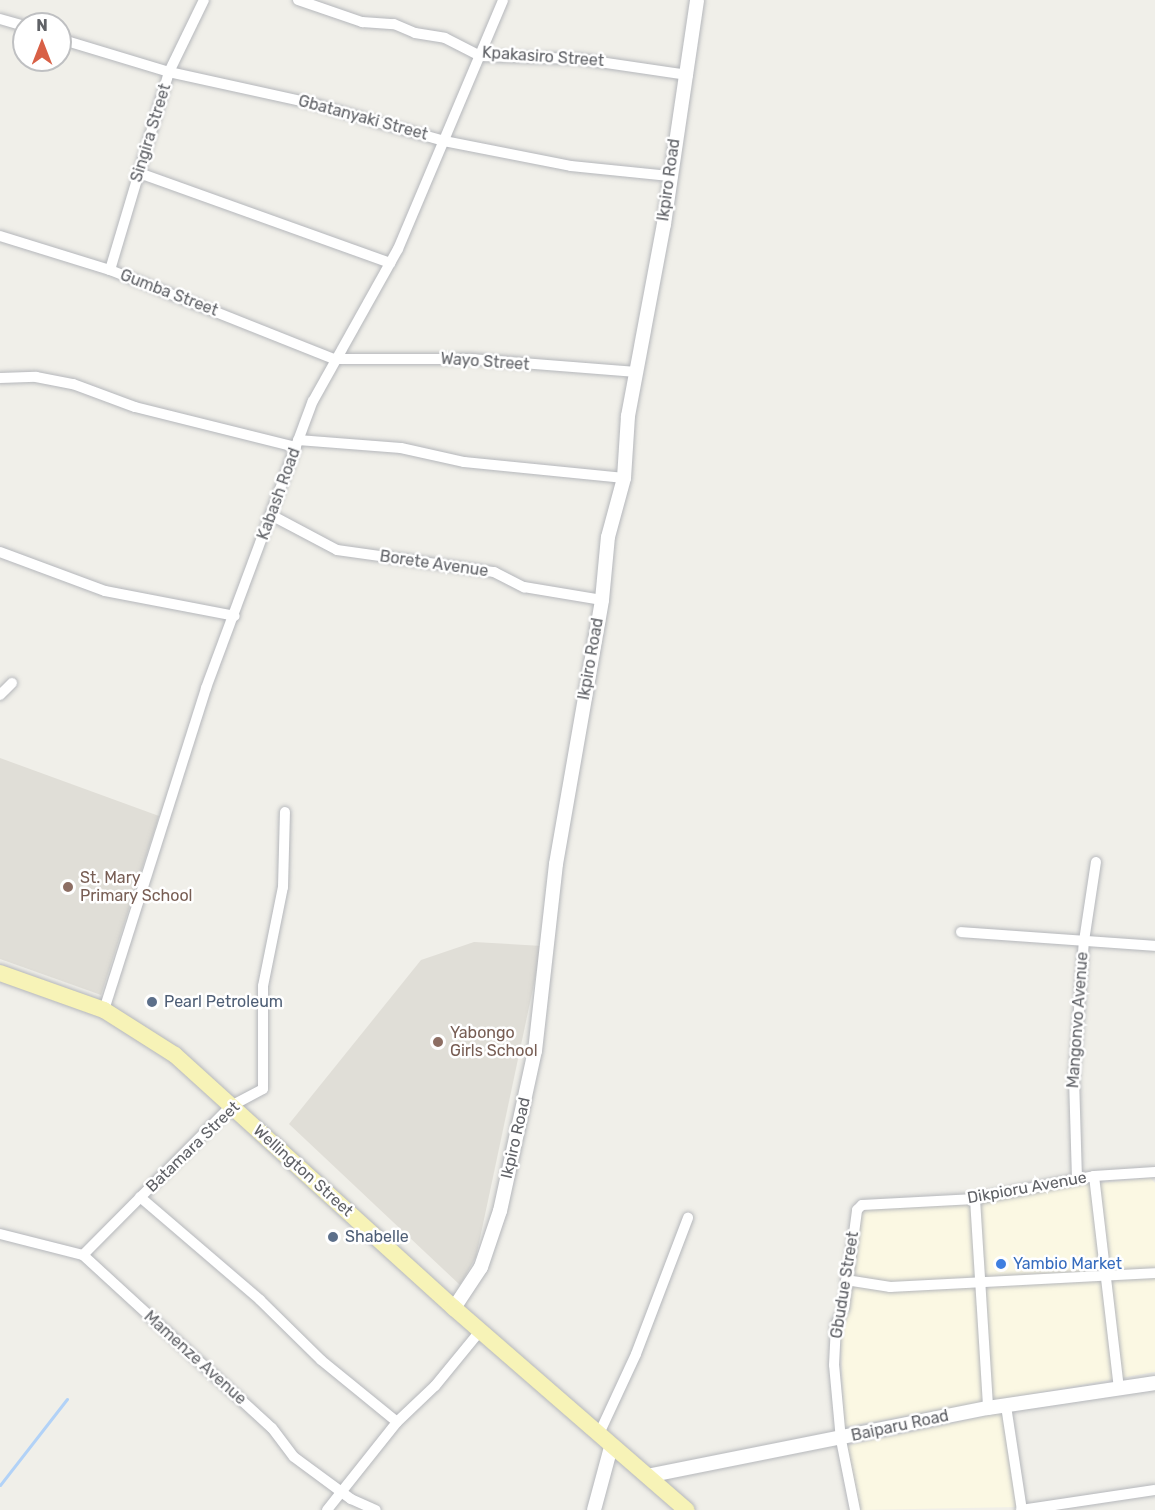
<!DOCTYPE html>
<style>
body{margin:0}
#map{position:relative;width:1155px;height:1510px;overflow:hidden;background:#f0efe9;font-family:Rubik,sans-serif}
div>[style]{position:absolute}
.commercial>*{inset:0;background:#fbf8e3}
.education>*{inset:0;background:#e0ded7}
.stream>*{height:3px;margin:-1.5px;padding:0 1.5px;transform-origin:1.5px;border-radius:1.5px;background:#b2d2f7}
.roads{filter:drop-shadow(0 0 2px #b5b7bb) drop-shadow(0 0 2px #b5b7bb)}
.minor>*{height:10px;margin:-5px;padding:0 5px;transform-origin:5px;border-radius:5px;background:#fff}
.tertiary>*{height:14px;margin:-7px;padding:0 7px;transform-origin:7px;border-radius:7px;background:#fff}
.primary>*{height:16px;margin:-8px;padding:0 8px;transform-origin:8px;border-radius:8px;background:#f7f3b7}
.dots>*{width:16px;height:16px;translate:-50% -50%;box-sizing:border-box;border:3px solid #fff;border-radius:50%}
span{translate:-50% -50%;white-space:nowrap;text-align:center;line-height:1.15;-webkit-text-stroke:5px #fff;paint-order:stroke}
.street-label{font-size:16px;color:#606267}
.education-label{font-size:16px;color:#785e54}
.left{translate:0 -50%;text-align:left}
.service-label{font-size:16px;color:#4e5e75}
.shop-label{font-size:16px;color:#366cbe}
.north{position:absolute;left:12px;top:12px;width:60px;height:60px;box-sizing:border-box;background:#fff;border:2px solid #bfc0c2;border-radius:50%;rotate:0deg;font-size:16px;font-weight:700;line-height:24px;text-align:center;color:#606267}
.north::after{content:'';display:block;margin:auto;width:21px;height:27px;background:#d86046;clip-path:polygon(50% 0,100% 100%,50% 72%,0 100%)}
</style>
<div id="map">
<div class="commercial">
<i style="clip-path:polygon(1150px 1178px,1155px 1183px,1155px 1372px,844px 1427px,840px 1320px,852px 1208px)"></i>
<i style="clip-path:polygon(1005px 1412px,1020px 1507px,860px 1510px,845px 1446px)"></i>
</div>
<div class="education">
<i style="clip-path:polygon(0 758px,159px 816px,101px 995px,0 959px)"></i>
<i style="clip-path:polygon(474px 942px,542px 946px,476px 1257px,460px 1285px,289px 1124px,421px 960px)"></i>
</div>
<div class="stream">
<i style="left:0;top:1485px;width:109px;rotate:-52.1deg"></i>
</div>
<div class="roads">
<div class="minor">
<i style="left:298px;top:0;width:68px;rotate:19deg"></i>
<i style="left:362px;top:22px;width:32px;rotate:4deg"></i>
<i style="left:394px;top:24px;width:23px;rotate:23deg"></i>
<i style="left:415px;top:33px;width:30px;rotate:9deg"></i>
<i style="left:445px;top:38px;width:39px;rotate:27deg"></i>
<i style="left:480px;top:56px;width:99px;rotate:1.7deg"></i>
<i style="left:579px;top:59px;width:110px;rotate:8.4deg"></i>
<i style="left:0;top:19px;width:25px;rotate:16deg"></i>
<i style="left:60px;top:39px;width:114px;rotate:16.8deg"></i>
<i style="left:169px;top:72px;width:144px;rotate:12.4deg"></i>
<i style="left:310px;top:103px;width:139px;rotate:15.8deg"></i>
<i style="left:444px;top:141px;width:129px;rotate:11.1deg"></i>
<i style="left:571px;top:166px;width:99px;rotate:5.8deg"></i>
<i style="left:139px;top:173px;width:267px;rotate:19.7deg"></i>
<i style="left:0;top:236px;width:115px;rotate:17.2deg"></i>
<i style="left:110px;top:270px;width:241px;rotate:21.7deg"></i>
<i style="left:334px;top:359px;width:137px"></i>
<i style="left:471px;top:359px;width:166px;rotate:4.5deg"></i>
<i style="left:110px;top:270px;width:207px;rotate:-73.4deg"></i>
<i style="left:169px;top:72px;width:80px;rotate:-64.1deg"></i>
<i style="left:0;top:378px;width:36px;rotate:-2deg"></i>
<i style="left:36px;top:377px;width:38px;rotate:11deg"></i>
<i style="left:73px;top:384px;width:66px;rotate:20.4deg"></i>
<i style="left:135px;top:407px;width:166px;rotate:14deg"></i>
<i style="left:298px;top:440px;width:103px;rotate:4.4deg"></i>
<i style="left:401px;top:448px;width:65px;rotate:12.5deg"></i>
<i style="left:464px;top:462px;width:161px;rotate:5.7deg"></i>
<i style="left:271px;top:515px;width:75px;rotate:27.9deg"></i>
<i style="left:337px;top:550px;width:159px;rotate:8deg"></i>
<i style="left:494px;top:572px;width:34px;rotate:27deg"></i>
<i style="left:524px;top:587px;width:79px;rotate:9.5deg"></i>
<i style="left:0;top:552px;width:112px;rotate:20.4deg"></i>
<i style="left:105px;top:591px;width:132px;rotate:10.9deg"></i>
<i style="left:0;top:695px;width:17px;rotate:-45deg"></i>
<i style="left:961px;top:932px;width:195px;rotate:4.1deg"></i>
<i style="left:104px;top:1010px;width:338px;rotate:-72.4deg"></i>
<i style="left:206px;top:688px;width:306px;rotate:-69.6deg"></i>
<i style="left:313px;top:401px;width:174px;rotate:-60.8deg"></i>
<i style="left:398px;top:249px;width:270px;rotate:-67.1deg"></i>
<i style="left:1094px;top:1176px;width:213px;rotate:83.3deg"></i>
<i style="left:1077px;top:1179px;width:100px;rotate:-91.7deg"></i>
<i style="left:1074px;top:1079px;width:138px;rotate:-85.9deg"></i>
<i style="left:1084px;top:941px;width:80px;rotate:-81.4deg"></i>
<i style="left:140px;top:1197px;width:158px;rotate:40.6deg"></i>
<i style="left:260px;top:1300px;width:86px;rotate:44.5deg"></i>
<i style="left:321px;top:1360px;width:98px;rotate:39.2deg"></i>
<i style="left:975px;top:1199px;width:209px;rotate:86.4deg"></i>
<i style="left:0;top:1234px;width:86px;rotate:14.2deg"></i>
<i style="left:83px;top:1255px;width:256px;rotate:42.5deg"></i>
<i style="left:272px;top:1428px;width:36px;rotate:53deg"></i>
<i style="left:294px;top:1457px;width:71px;rotate:36.4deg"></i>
<i style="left:351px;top:1499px;width:27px;rotate:24deg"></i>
<i style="left:83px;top:1255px;width:210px;rotate:-45.2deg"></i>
<i style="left:231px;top:1106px;width:36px;rotate:-28deg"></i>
<i style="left:263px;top:1089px;width:103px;rotate:-90deg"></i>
<i style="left:263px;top:986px;width:101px;rotate:-78.6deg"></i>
<i style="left:283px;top:887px;width:75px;rotate:-88.5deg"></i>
<i style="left:846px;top:1280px;width:45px;rotate:9deg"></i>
<i style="left:890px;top:1287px;width:265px;rotate:-3deg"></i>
<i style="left:1006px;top:1406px;width:105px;rotate:81.3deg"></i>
<i style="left:598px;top:1436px;width:90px;rotate:-65.1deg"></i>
<i style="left:636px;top:1354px;width:146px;rotate:-69.1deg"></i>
<i style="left:327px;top:1510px;width:112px;rotate:-51.5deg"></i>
<i style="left:397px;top:1422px;width:52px;rotate:-43.5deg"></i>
<i style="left:435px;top:1386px;width:71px;rotate:-50.7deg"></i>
<i style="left:855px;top:1510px;width:71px;rotate:-101.3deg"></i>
<i style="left:841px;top:1440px;width:75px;rotate:-95.3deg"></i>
<i style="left:834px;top:1365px;width:40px;rotate:-87.1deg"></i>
<i style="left:836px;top:1325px;width:19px;rotate:-65deg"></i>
<i style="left:844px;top:1308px;width:99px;rotate:-82.4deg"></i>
<i style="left:857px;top:1210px;width:7px;rotate:-45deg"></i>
<i style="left:862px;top:1205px;width:113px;rotate:-3deg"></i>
<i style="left:975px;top:1199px;width:121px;rotate:-10.9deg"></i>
<i style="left:1094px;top:1176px;width:61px;rotate:-3.8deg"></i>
<i style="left:1021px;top:1510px;width:135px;rotate:-8.5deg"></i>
</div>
<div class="tertiary">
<i style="left:454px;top:1308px;width:49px;rotate:-56.6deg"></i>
<i style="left:481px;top:1267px;width:59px;rotate:-71.3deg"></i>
<i style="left:500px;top:1211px;width:164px;rotate:-77.7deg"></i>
<i style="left:535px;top:1051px;width:188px;rotate:-83.6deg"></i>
<i style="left:556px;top:864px;width:268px;rotate:-80.1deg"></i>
<i style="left:602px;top:600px;width:63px;rotate:-84.6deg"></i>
<i style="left:608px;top:537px;width:61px;rotate:-74.8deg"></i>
<i style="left:624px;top:478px;width:62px;rotate:-86.3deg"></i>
<i style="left:628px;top:416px;width:195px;rotate:-79.4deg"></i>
<i style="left:664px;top:224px;width:226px;rotate:-81.6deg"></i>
<i style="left:647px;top:1476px;width:348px;rotate:-11.3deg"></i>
<i style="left:988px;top:1408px;width:169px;rotate:-8.5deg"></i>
<i style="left:594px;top:1510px;width:65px;rotate:-74.9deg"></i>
</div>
<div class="primary">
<i style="left:0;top:973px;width:110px;rotate:19.6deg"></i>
<i style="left:104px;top:1010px;width:84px;rotate:32.4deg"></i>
<i style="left:175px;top:1055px;width:377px;rotate:42.2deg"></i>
<i style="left:454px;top:1308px;width:308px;rotate:41deg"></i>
</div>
</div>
<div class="dots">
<i style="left:68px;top:887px;background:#8d6e63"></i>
<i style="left:152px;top:1002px;background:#5c6f8a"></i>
<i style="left:438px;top:1042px;background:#8d6e63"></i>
<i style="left:333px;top:1237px;background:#5c6f8a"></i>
<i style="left:1001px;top:1264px;background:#3f7fe0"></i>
</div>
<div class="street-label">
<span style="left:543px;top:57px;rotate:4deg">Kpakasiro Street</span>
<span style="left:363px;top:118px;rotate:15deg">Gbatanyaki Street</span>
<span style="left:151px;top:133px;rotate:-73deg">Singira Street</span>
<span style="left:669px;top:180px;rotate:-82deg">Ikpiro Road</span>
<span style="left:169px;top:293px;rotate:21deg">Gumba Street</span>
<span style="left:485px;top:362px;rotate:4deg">Wayo Street</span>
<span style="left:279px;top:494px;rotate:-70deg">Kabash Road</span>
<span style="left:434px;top:564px;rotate:8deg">Borete Avenue</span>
<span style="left:591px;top:659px;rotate:-80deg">Ikpiro Road</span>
<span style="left:1078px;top:1020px;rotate:-86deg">Mangonvo Avenue</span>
<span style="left:516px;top:1138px;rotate:-77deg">Ikpiro Road</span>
<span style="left:193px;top:1147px;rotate:-44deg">Batamara Street</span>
<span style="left:303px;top:1171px;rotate:42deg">Wellington Street</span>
<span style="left:1027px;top:1188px;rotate:-10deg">Dikpioru Avenue</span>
<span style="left:845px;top:1285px;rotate:-81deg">Gbudue Street</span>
<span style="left:195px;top:1358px;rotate:42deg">Mamenze Avenue</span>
<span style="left:900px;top:1426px;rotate:-12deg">Baiparu Road</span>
</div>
<div class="education-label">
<span class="left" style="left:80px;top:887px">St. Mary<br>Primary School</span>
<span class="left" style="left:450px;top:1042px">Yabongo<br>Girls School</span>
</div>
<div class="service-label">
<span class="left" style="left:164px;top:1002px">Pearl Petroleum</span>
<span class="left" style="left:345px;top:1237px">Shabelle</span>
</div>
<div class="shop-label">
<span class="left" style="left:1013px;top:1264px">Yambio Market</span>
</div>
<div class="north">N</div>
</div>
